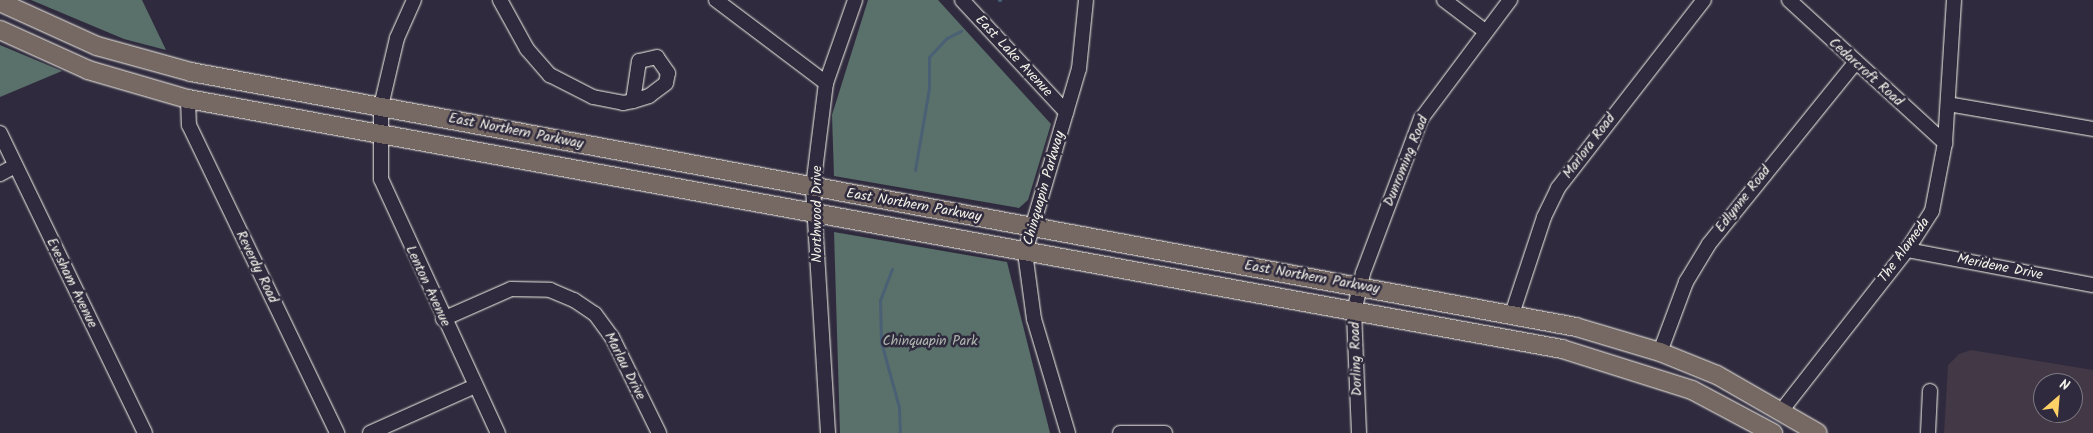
<!DOCTYPE html>
<style>
body{margin:0}
#map{position:relative;width:2093px;height:433px;overflow:hidden;background:#2f2a3d;font-family:Kalam,sans-serif}
div>[style]{position:absolute}
.built>*{inset:0;background:#423846}
.green>*{inset:0;background:#5a706a}
.stream>*{height:3px;margin:-1.5px;padding:0 1.5px;transform-origin:1.5px;border-radius:1.5px;background:#4a6075}
.roads{filter:drop-shadow(0 0 1px #f4f1e8) drop-shadow(0 0 1px #f4f1e8)}
.minor>*{height:14px;margin:-7px;padding:0 7px;transform-origin:7px;border-radius:7px;background:#2f2a3d}
.major>*{height:18px;margin:-9px;padding:0 9px;transform-origin:9px;border-radius:9px;background:#766964}
span{translate:-50% -50%;white-space:nowrap;text-align:center;line-height:1.15;-webkit-text-stroke:5px #2f2a3d;paint-order:stroke}
.street-label{font-size:14px;color:#f4f1e8}
.park-label{font-size:14px;color:#afb7af}
.north{position:absolute;left:2033px;top:373px;width:50px;height:50px;box-sizing:border-box;background:#2f2a3d;border:1px solid #7e7a81;border-radius:50%;rotate:27deg;font-size:14px;font-weight:700;line-height:20px;text-align:center;color:#f4f1e8}
.north::after{content:'';display:block;margin:auto;width:18px;height:22px;background:#ffd166;clip-path:polygon(50% 0,100% 100%,50% 72%,0 100%)}
</style>
<div id="map">
<div class="built">
<i style="clip-path:polygon(evenodd,1971px 350px,2093px 370px,2093px 433px,1944px 433px,1948px 365px,1959px 354px,1971px 350px,2043px 383px,2073px 383px,2073px 413px,2043px 413px,2043px 383px)"></i>
</div>
<div class="green">
<i style="clip-path:polygon(31px 0,142px 0,166px 50px,124px 39px)"></i>
<i style="clip-path:polygon(868px 0,938px 0,1051px 124px,1028px 200px,1019px 208px,834px 176px,832px 115px)"></i>
<i style="clip-path:polygon(0 45px,62px 71px,0 97px)"></i>
<i style="clip-path:polygon(834px 232px,1007px 262px,1050px 433px,840px 433px)"></i>
</div>
<div class="stream">
<i style="left:999px;top:0;width:1px"></i>
<i style="left:915px;top:170px;width:83px;rotate:-80.3deg"></i>
<i style="left:929px;top:88px;width:31px;rotate:-90deg"></i>
<i style="left:929px;top:57px;width:26px;rotate:-47deg"></i>
<i style="left:947px;top:38px;width:16px;rotate:-27deg"></i>
<i style="left:892px;top:269px;width:33px;rotate:111deg"></i>
<i style="left:880px;top:300px;width:42px;rotate:88.6deg"></i>
<i style="left:881px;top:342px;width:67px;rotate:74.5deg"></i>
<i style="left:899px;top:407px;width:26px;rotate:88deg"></i>
</div>
<div class="roads">
<div class="minor">
<i style="left:414px;top:0;width:42px;rotate:114.1deg"></i>
<i style="left:397px;top:38px;width:70px;rotate:103.2deg"></i>
<i style="left:381px;top:106px;width:73px;rotate:90deg"></i>
<i style="left:381px;top:179px;width:280px;rotate:65.3deg"></i>
<i style="left:500px;top:0;width:56px;rotate:61.1deg"></i>
<i style="left:527px;top:49px;width:35px;rotate:49deg"></i>
<i style="left:550px;top:75px;width:48px;rotate:27.1deg"></i>
<i style="left:593px;top:97px;width:31px;rotate:11deg"></i>
<i style="left:623px;top:103px;width:10px;rotate:-11deg"></i>
<i style="left:633px;top:101px;width:17px;rotate:-17deg"></i>
<i style="left:649px;top:96px;width:21px;rotate:-37deg"></i>
<i style="left:666px;top:83px;width:10px;rotate:-79deg"></i>
<i style="left:668px;top:73px;width:19px;rotate:-125deg"></i>
<i style="left:657px;top:57px;width:18px;rotate:167deg"></i>
<i style="left:639px;top:61px;width:40px;rotate:98.5deg"></i>
<i style="left:716px;top:0;width:138px;rotate:37deg"></i>
<i style="left:962px;top:0;width:153px;rotate:47.1deg"></i>
<i style="left:1444px;top:0;width:51px;rotate:37.1deg"></i>
<i style="left:1789px;top:0;width:212px;rotate:42.5deg"></i>
<i style="left:188px;top:99px;width:26px;rotate:88deg"></i>
<i style="left:189px;top:125px;width:342px;rotate:64.3deg"></i>
<i style="left:1948px;top:104px;width:147px;rotate:9.8deg"></i>
<i style="left:0;top:133px;width:333px;rotate:64.2deg"></i>
<i style="left:0;top:174px;width:17px;rotate:-28deg"></i>
<i style="left:1907px;top:250px;width:189px;rotate:10.7deg"></i>
<i style="left:1512px;top:314px;width:102px;rotate:-71.7deg"></i>
<i style="left:1544px;top:217px;width:32px;rotate:-64deg"></i>
<i style="left:1558px;top:188px;width:238px;rotate:-52.2deg"></i>
<i style="left:443px;top:319px;width:74px;rotate:-23.8deg"></i>
<i style="left:511px;top:289px;width:39px;rotate:1deg"></i>
<i style="left:550px;top:290px;width:26px;rotate:23deg"></i>
<i style="left:574px;top:300px;width:25px;rotate:34deg"></i>
<i style="left:595px;top:314px;width:29px;rotate:54deg"></i>
<i style="left:612px;top:337px;width:107px;rotate:63.9deg"></i>
<i style="left:1660px;top:352px;width:75px;rotate:-69.6deg"></i>
<i style="left:1686px;top:282px;width:44px;rotate:-58.8deg"></i>
<i style="left:1709px;top:244px;width:233px;rotate:-51.1deg"></i>
<i style="left:1782px;top:410px;width:203px;rotate:-52deg"></i>
<i style="left:1907px;top:250px;width:46px;rotate:-57.3deg"></i>
<i style="left:1932px;top:211px;width:69px;rotate:-79.2deg"></i>
<i style="left:1945px;top:143px;width:143px;rotate:-86.4deg"></i>
<i style="left:370px;top:433px;width:115px;rotate:-24.1deg"></i>
<i style="left:828px;top:433px;width:246px;rotate:-93.5deg"></i>
<i style="left:813px;top:187px;width:105px;rotate:-82.9deg"></i>
<i style="left:826px;top:83px;width:88px;rotate:-70.7deg"></i>
<i style="left:1068px;top:433px;width:119px;rotate:-106.6deg"></i>
<i style="left:1034px;top:319px;width:68px;rotate:-97.7deg"></i>
<i style="left:1025px;top:252px;width:191px;rotate:-73.6deg"></i>
<i style="left:1079px;top:69px;width:69px;rotate:-84.2deg"></i>
<i style="left:1120px;top:433px;width:45px"></i>
<i style="left:1359px;top:433px;width:121px;rotate:-92.4deg"></i>
<i style="left:1354px;top:312px;width:40px;rotate:-77deg"></i>
<i style="left:1363px;top:273px;width:165px;rotate:-69.4deg"></i>
<i style="left:1421px;top:119px;width:149px;rotate:-53.2deg"></i>
<i style="left:1928px;top:433px;width:42px;rotate:-87.3deg"></i>
</div>
<div class="major">
<i style="left:0;top:2px;width:107px;rotate:24.4deg"></i>
<i style="left:97px;top:46px;width:98px;rotate:15.5deg"></i>
<i style="left:191px;top:72px;width:1408px;rotate:10.43deg"></i>
<i style="left:1576px;top:327px;width:88px;rotate:16.6deg"></i>
<i style="left:1660px;top:352px;width:61px;rotate:22deg"></i>
<i style="left:1717px;top:375px;width:116px;rotate:29.9deg"></i>
<i style="left:0;top:30px;width:97px;rotate:24.4deg"></i>
<i style="left:88px;top:70px;width:104px;rotate:16.2deg"></i>
<i style="left:188px;top:99px;width:1397px;rotate:10.31deg"></i>
<i style="left:1562px;top:349px;width:136px;rotate:17.5deg"></i>
<i style="left:1692px;top:390px;width:92px;rotate:28deg"></i>
</div>
</div>
<div class="street-label">
<span style="left:1014px;top:56px;rotate:47deg">East Lake Avenue</span>
<span style="left:1866px;top:72px;rotate:42deg">Cedarcroft Road</span>
<span style="left:516px;top:131px;rotate:11deg">East Northern Parkway</span>
<span style="left:1589px;top:146px;rotate:-53deg">Marlora Road</span>
<span style="left:1406px;top:161px;rotate:-68deg">Dunroming Road</span>
<span style="left:1044px;top:188px;rotate:-74deg">Chinquapin Parkway</span>
<span style="left:1743px;top:199px;rotate:-52deg">Edlynne Road</span>
<span style="left:914px;top:205px;rotate:10deg">East Northern Parkway</span>
<span style="left:817px;top:214px;rotate:-90deg">Northwood Drive</span>
<span style="left:1904px;top:250px;rotate:-54deg">The Alameda</span>
<span style="left:257px;top:267px;rotate:64deg">Reverdy Road</span>
<span style="left:2000px;top:267px;rotate:11deg">Meridene Drive</span>
<span style="left:1312px;top:277px;rotate:10deg">East Northern Parkway</span>
<span style="left:72px;top:283px;rotate:64deg">Evesham Avenue</span>
<span style="left:428px;top:286px;rotate:65deg">Lenton Avenue</span>
<span style="left:1356px;top:359px;rotate:-92deg">Dorling Road</span>
<span style="left:625px;top:366px;rotate:63deg">Marlau Drive</span>
</div>
<div class="park-label">
<span style="left:930px;top:341px">Chinquapin Park</span>
</div>
<div class="north">N</div>
</div>
